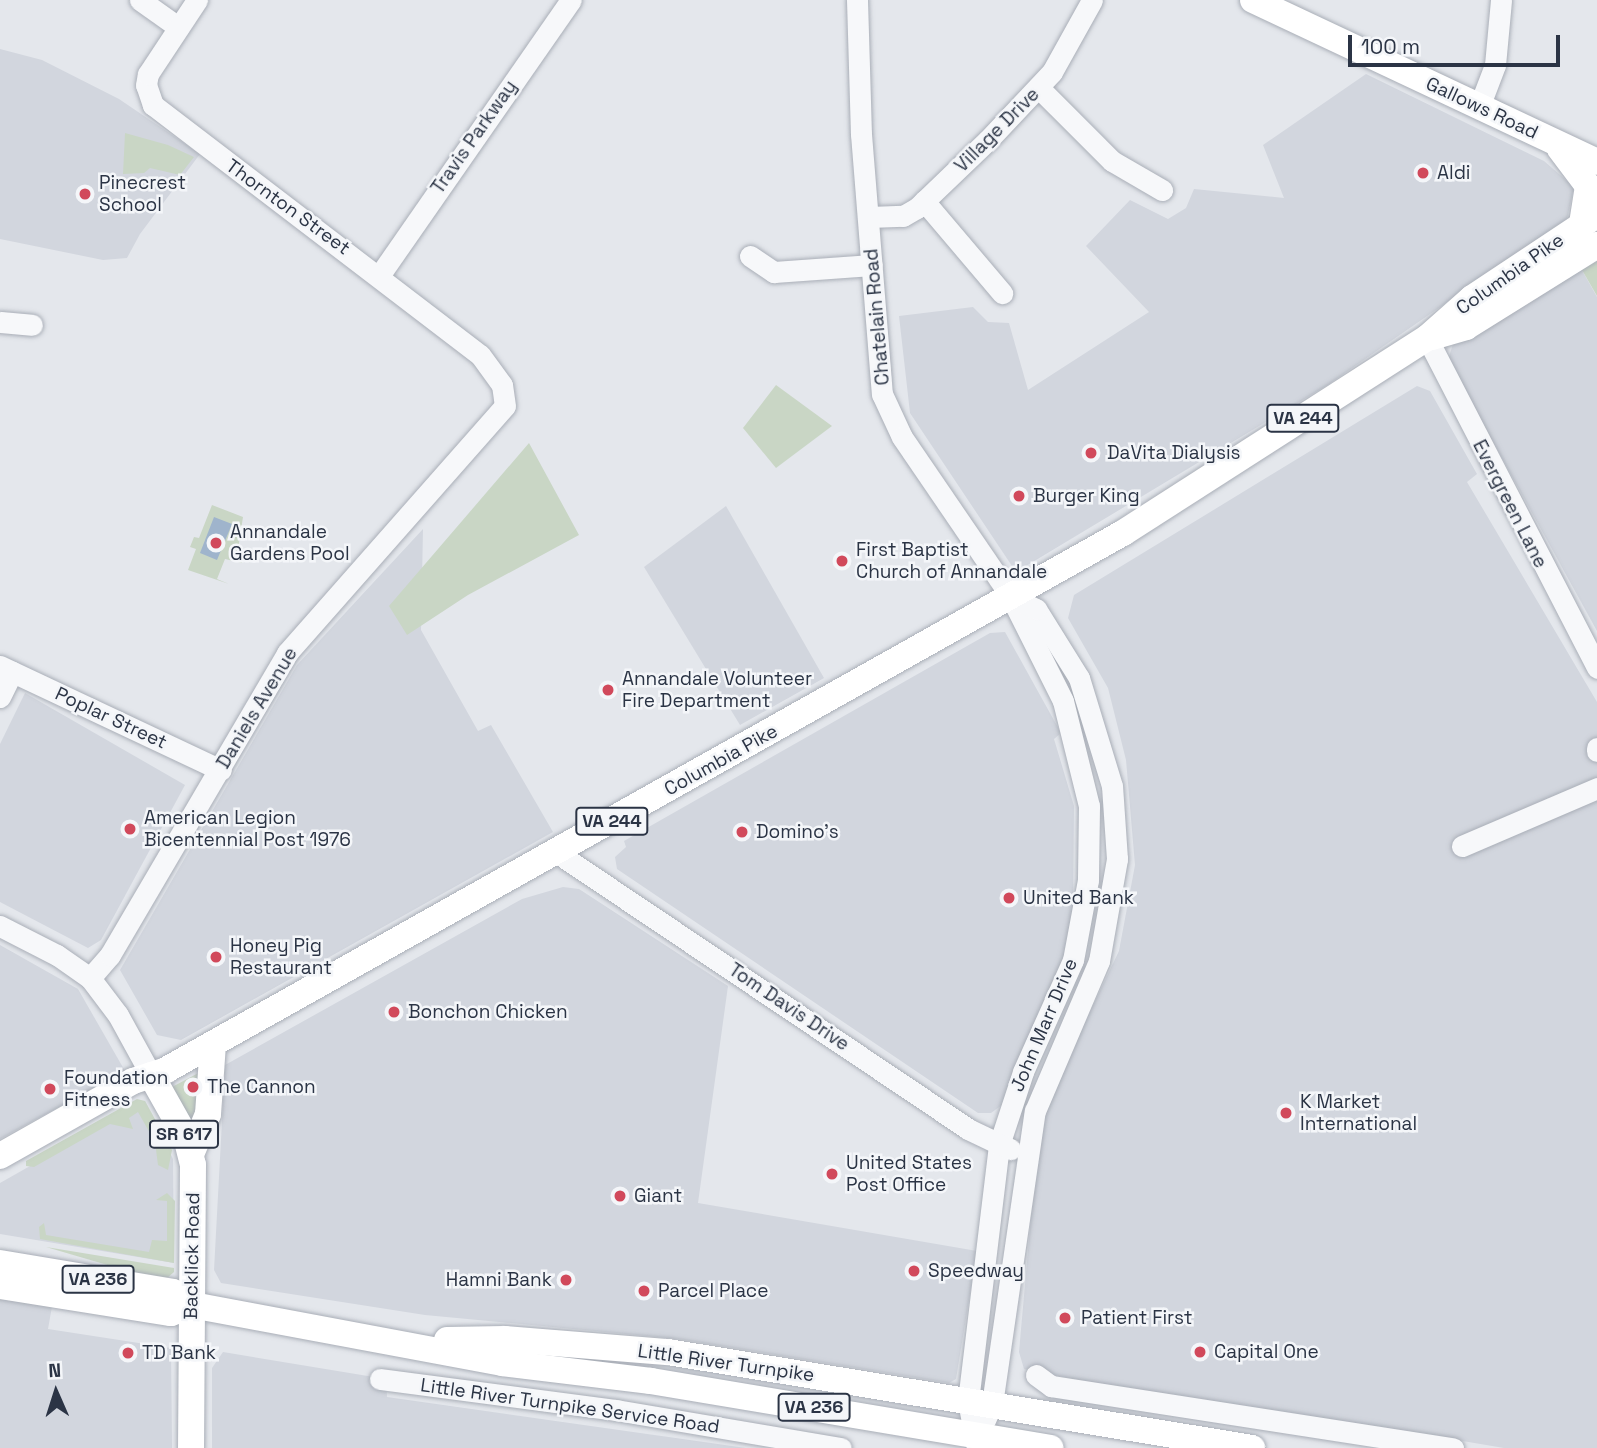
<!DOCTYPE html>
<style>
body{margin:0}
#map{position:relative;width:1597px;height:1448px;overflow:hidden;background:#e4e7ec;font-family:"Space Grotesk",sans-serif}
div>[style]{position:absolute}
.built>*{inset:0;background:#d2d6de}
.green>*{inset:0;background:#c9d6c5}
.water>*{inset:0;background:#9fb4cc}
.roads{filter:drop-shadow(0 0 2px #a9aeb7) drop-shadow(0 0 2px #a9aeb7)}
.minor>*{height:21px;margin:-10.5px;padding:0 10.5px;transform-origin:10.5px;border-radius:10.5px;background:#f7f8fa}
.major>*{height:26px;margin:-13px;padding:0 13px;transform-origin:13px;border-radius:13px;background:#fff}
.dots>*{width:19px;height:19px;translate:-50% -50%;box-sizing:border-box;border:4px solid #f4f6f9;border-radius:50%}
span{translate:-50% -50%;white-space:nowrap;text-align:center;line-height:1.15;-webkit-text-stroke:5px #f4f6f9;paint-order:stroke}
.shield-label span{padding:2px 5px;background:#f4f6f9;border:2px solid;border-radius:5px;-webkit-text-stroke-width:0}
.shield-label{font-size:18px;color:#2b3445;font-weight:700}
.street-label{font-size:19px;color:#2b3445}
.poi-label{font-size:19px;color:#2b3445}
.left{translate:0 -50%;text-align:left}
.right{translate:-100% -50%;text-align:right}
.north{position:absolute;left:21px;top:1357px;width:70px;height:70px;-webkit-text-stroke:5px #f4f6f9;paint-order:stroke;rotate:357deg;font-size:19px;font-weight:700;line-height:28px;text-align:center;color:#2b3445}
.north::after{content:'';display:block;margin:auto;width:24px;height:32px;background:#2b3445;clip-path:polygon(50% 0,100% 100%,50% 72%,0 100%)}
.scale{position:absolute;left:1348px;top:35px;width:212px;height:32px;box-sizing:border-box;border:4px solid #2b3445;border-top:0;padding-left:9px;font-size:21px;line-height:24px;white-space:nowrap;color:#2b3445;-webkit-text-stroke:5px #f4f6f9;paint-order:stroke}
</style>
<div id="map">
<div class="built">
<i style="clip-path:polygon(0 49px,42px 60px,119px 99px,200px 154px,140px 234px,127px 258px,103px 260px,0 239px)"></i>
<i style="clip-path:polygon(1366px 74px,1544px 161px,1574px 187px,1567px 219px,1329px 384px,1016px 572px,910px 413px,899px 316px,973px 307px,988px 322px,1009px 323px,1028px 390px,1149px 312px,1086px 246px,1130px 200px,1168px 219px,1186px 208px,1194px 189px,1284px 198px,1263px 145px)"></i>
<i style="clip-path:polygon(1579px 265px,1597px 297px,1597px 631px,1448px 360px,1453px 344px)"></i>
<i style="clip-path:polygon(1417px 386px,1430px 391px,1477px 474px,1467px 482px,1597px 702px,1597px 1448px,1504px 1448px,1368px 1425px,1241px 1413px,1024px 1369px,1019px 1352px,1040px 1116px,1119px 951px,1135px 865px,1126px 760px,1108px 688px,1068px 618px,1074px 595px)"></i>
<i style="clip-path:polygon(726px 506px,824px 678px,740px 725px,644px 567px)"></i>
<i style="clip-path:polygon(423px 529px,421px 630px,478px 731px,491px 725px,553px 832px,181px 1040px,157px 1035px,120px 970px,297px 665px)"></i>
<i style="clip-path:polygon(1005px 632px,1061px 733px,1054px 739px,1074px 806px,1073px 910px,1079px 919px,1002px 1105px,991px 1113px,978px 1113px,617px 869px,615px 857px,626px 847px,624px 841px,990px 633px)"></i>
<i style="clip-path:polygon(25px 693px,185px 785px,101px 940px,88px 948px,0 902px,0 744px)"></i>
<i style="clip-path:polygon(563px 887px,579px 889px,728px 986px,698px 1203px,977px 1251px,956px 1379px,949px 1383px,679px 1339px,425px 1315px,221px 1283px,214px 1270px,225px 1065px,522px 899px)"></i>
<i style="clip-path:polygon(0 945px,78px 989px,125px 1071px,0 1139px)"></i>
<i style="clip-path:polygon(145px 1101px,173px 1159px,174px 1263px,0 1234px,0 1183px)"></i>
<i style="clip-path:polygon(0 1291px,53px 1301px,48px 1329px,171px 1348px,172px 1448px,0 1448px)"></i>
<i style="clip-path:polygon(223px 1352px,386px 1379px,387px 1397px,746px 1448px,212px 1448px,212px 1368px)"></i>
</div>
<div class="green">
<i style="clip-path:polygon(125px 133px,168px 145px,194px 157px,180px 175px,150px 168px,144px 173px,123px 174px)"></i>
<i style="clip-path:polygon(1597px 261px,1597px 296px,1582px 270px)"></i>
<i style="clip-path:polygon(776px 385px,832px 426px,776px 468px,743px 428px)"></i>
<i style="clip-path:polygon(529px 443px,579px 535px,468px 595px,407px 635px,389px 606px)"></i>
<i style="clip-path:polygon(212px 505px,243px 517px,237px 556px,244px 557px,242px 563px,225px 559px,217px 579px,229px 584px,188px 570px,196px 549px,190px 547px,194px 537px,199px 538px)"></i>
<i style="clip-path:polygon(204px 1070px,195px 1126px,172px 1087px)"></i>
<i style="clip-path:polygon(137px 1099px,145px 1101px,172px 1150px,168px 1170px,158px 1165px,155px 1142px,138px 1112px,129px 1118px,133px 1129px,110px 1124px,34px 1167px,26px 1166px,26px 1161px)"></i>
<i style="clip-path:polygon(167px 1193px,175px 1201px,174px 1263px,40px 1239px,39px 1227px,44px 1223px,46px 1235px,149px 1252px,152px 1240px,167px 1241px,167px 1201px,156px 1200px)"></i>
<i style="clip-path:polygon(46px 1247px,174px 1268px,174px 1272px,166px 1279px,138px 1274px)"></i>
</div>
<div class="water">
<i style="clip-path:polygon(214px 517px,232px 524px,217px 560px,200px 553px)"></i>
</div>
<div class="roads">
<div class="minor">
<i style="left:140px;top:0;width:47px;rotate:35.4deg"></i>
<i style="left:857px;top:0;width:134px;rotate:88.3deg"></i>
<i style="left:861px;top:134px;width:261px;rotate:85.4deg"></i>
<i style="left:882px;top:394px;width:47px;rotate:65.1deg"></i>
<i style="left:902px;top:437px;width:194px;rotate:55.7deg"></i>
<i style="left:1011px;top:597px;width:116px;rotate:63.4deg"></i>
<i style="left:1063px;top:701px;width:108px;rotate:76.1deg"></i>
<i style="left:1089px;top:806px;width:74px;rotate:90.8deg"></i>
<i style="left:1088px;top:880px;width:81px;rotate:100.6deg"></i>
<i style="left:1073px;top:960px;width:123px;rotate:114.1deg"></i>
<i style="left:1023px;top:1072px;width:77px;rotate:108.2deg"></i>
<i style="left:999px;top:1145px;width:258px;rotate:96.9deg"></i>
<i style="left:968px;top:1401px;width:48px;rotate:79.2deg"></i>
<i style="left:1039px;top:88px;width:103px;rotate:45deg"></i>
<i style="left:1112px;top:161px;width:58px;rotate:30.1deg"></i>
<i style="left:1479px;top:107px;width:45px;rotate:-69.1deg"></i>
<i style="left:1495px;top:65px;width:65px;rotate:-84.7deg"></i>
<i style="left:924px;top:201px;width:121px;rotate:49.7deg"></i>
<i style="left:869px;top:217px;width:34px;rotate:-2deg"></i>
<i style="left:903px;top:216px;width:16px;rotate:-30deg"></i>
<i style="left:917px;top:208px;width:98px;rotate:-43.8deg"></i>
<i style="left:988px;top:140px;width:93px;rotate:-46.7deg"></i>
<i style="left:1052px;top:72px;width:82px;rotate:-60.9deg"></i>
<i style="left:750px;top:256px;width:29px;rotate:34deg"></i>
<i style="left:774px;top:272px;width:98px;rotate:-4.1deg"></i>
<i style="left:379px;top:276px;width:336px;rotate:-55.2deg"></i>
<i style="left:0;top:322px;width:32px;rotate:5deg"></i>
<i style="left:1427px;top:338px;width:371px;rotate:62.7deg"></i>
<i style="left:0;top:666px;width:244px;rotate:25.2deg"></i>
<i style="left:0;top:697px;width:28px;rotate:-64deg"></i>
<i style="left:1597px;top:748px;width:3px;rotate:90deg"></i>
<i style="left:1462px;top:846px;width:147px;rotate:-23.2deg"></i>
<i style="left:556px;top:852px;width:496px;rotate:33.9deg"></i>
<i style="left:968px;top:1129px;width:47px;rotate:25.5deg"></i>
<i style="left:0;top:926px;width:64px;rotate:27deg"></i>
<i style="left:57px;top:955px;width:40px;rotate:34.9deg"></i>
<i style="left:90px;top:978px;width:46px;rotate:52.9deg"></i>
<i style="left:118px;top:1015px;width:68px;rotate:61.2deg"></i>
<i style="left:90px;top:978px;width:30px;rotate:-49deg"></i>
<i style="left:110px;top:955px;width:350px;rotate:-59.6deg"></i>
<i style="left:287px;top:653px;width:329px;rotate:-48.6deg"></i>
<i style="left:505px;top:406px;width:21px;rotate:-98deg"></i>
<i style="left:502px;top:385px;width:37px;rotate:-126deg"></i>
<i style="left:480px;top:355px;width:412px;rotate:-142.6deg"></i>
<i style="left:153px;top:105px;width:21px;rotate:-109deg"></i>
<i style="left:146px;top:85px;width:11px;rotate:-80deg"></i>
<i style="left:148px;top:74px;width:89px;rotate:-56.5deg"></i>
<i style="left:1036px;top:1375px;width:19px;rotate:36deg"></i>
<i style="left:1051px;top:1386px;width:407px;rotate:8.8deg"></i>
<i style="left:380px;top:1379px;width:238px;rotate:7.5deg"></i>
<i style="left:616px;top:1410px;width:228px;rotate:9.6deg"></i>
<i style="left:985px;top:1420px;width:17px;rotate:-66deg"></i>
<i style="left:992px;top:1404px;width:296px;rotate:-81.7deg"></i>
<i style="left:1035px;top:1111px;width:163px;rotate:-66.9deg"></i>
<i style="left:1099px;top:961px;width:104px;rotate:-80deg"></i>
<i style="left:1117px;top:859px;width:73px;rotate:-93.9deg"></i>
<i style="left:1112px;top:786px;width:113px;rotate:-107deg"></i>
<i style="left:1079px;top:678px;width:81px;rotate:-121.9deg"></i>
<i style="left:1036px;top:609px;width:28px;rotate:-154deg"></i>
</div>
<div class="major">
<i style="left:1253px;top:0;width:380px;rotate:25.2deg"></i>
<i style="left:1560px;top:149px;width:46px;rotate:52.9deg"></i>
<i style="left:1588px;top:186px;width:38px;rotate:99deg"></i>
<i style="left:1432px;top:337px;width:35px;rotate:-16deg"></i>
<i style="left:1466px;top:327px;width:155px;rotate:-32deg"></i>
<i style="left:151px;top:1075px;width:71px;rotate:60.6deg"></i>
<i style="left:186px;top:1137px;width:29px;rotate:76deg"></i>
<i style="left:193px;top:1165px;width:283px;rotate:90.4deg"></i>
<i style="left:192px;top:1152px;width:41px;rotate:-67.2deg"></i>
<i style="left:208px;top:1114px;width:70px;rotate:-85.9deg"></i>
<i style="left:0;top:1156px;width:153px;rotate:-29.4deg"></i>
<i style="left:133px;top:1081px;width:35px;rotate:-18deg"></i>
<i style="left:166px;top:1070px;width:1097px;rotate:-29.3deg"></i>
<i style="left:1123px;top:533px;width:361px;rotate:-32.7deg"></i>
<i style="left:1427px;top:338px;width:60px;rotate:-41.6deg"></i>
<i style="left:1472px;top:298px;width:150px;rotate:-33.6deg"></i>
<i style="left:0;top:1263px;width:175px;rotate:9.5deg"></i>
<i style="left:173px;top:1292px;width:23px;rotate:34deg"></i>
<i style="left:192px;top:1305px;width:315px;rotate:10.6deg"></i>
<i style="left:502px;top:1363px;width:150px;rotate:6.9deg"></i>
<i style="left:651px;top:1381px;width:405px;rotate:9.5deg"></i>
<i style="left:0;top:1286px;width:173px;rotate:9deg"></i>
<i style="left:171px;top:1313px;width:22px;rotate:-21deg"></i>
<i style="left:447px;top:1340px;width:58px;rotate:-1deg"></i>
<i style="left:505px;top:1339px;width:164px;rotate:4.6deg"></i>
<i style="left:668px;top:1352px;width:592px;rotate:9.33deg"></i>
</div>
</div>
<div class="dots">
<i style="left:1423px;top:173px;background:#d1495b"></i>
<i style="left:85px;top:194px;background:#d1495b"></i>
<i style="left:1091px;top:453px;background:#d1495b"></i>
<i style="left:1019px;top:496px;background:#d1495b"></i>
<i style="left:216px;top:543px;background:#d1495b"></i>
<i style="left:842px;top:561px;background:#d1495b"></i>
<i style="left:608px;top:690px;background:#d1495b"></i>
<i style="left:130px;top:829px;background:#d1495b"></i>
<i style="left:742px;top:832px;background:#d1495b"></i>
<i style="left:1009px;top:898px;background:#d1495b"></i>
<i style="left:216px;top:957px;background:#d1495b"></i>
<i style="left:394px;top:1012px;background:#d1495b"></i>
<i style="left:193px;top:1087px;background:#d1495b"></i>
<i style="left:50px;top:1089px;background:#d1495b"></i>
<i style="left:1286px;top:1113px;background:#d1495b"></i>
<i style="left:832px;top:1174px;background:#d1495b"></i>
<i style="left:620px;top:1196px;background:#d1495b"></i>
<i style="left:914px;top:1271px;background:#d1495b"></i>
<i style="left:566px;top:1280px;background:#d1495b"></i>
<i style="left:644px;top:1291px;background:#d1495b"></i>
<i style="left:1065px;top:1318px;background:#d1495b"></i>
<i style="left:1200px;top:1352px;background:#d1495b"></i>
<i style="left:128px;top:1353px;background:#d1495b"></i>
</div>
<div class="shield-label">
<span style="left:1303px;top:418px">VA 244</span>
<span style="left:612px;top:821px">VA 244</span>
<span style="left:184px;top:1134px">SR 617</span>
<span style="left:98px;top:1279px">VA 236</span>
<span style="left:814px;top:1407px">VA 236</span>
</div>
<div class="street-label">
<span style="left:1482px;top:108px;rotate:25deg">Gallows Road</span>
<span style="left:997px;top:130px;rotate:-45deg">Village Drive</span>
<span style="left:474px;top:137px;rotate:-55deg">Travis Parkway</span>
<span style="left:288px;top:207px;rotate:36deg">Thornton Street</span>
<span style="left:1510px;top:274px;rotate:-35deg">Columbia Pike</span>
<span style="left:877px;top:317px;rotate:-95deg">Chatelain Road</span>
<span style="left:1510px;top:504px;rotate:63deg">Evergreen Lane</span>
<span style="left:257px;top:708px;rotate:-59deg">Daniels Avenue</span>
<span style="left:111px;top:718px;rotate:25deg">Poplar Street</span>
<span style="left:721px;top:760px;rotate:-29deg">Columbia Pike</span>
<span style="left:789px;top:1007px;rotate:34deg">Tom Davis Drive</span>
<span style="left:1044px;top:1025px;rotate:-67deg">John Marr Drive</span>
<span style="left:192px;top:1256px;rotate:-89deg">Backlick Road</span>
<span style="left:726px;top:1363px;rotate:8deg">Little River Turnpike</span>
<span style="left:570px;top:1406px;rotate:8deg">Little River Turnpike Service Road</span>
</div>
<div class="poi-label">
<span class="left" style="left:1437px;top:173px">Aldi</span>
<span class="left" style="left:99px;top:194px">Pinecrest<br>School</span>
<span class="left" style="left:1107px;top:453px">DaVita Dialysis</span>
<span class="left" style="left:1033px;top:496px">Burger King</span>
<span class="left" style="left:230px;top:543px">Annandale<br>Gardens Pool</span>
<span class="left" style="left:856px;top:561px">First Baptist<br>Church of Annandale</span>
<span class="left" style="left:622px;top:690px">Annandale Volunteer<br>Fire Department</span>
<span class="left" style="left:144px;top:829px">American Legion<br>Bicentennial Post 1976</span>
<span class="left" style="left:756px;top:832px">Domino's</span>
<span class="left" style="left:1023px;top:898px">United Bank</span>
<span class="left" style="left:230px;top:957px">Honey Pig<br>Restaurant</span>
<span class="left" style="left:408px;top:1012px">Bonchon Chicken</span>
<span class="left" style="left:64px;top:1089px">Foundation<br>Fitness</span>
<span class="left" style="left:207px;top:1087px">The Cannon</span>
<span class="left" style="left:1300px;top:1113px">K Market<br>International</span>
<span class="left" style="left:846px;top:1174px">United States<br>Post Office</span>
<span class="left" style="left:634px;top:1196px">Giant</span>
<span class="left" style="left:928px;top:1271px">Speedway</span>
<span class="right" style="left:552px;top:1280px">Hamni Bank</span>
<span class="left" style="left:658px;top:1291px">Parcel Place</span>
<span class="left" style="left:1081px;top:1318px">Patient First</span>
<span class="left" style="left:1214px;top:1352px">Capital One</span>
<span class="left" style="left:142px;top:1353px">TD Bank</span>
</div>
<div class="north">N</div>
<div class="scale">100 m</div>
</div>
